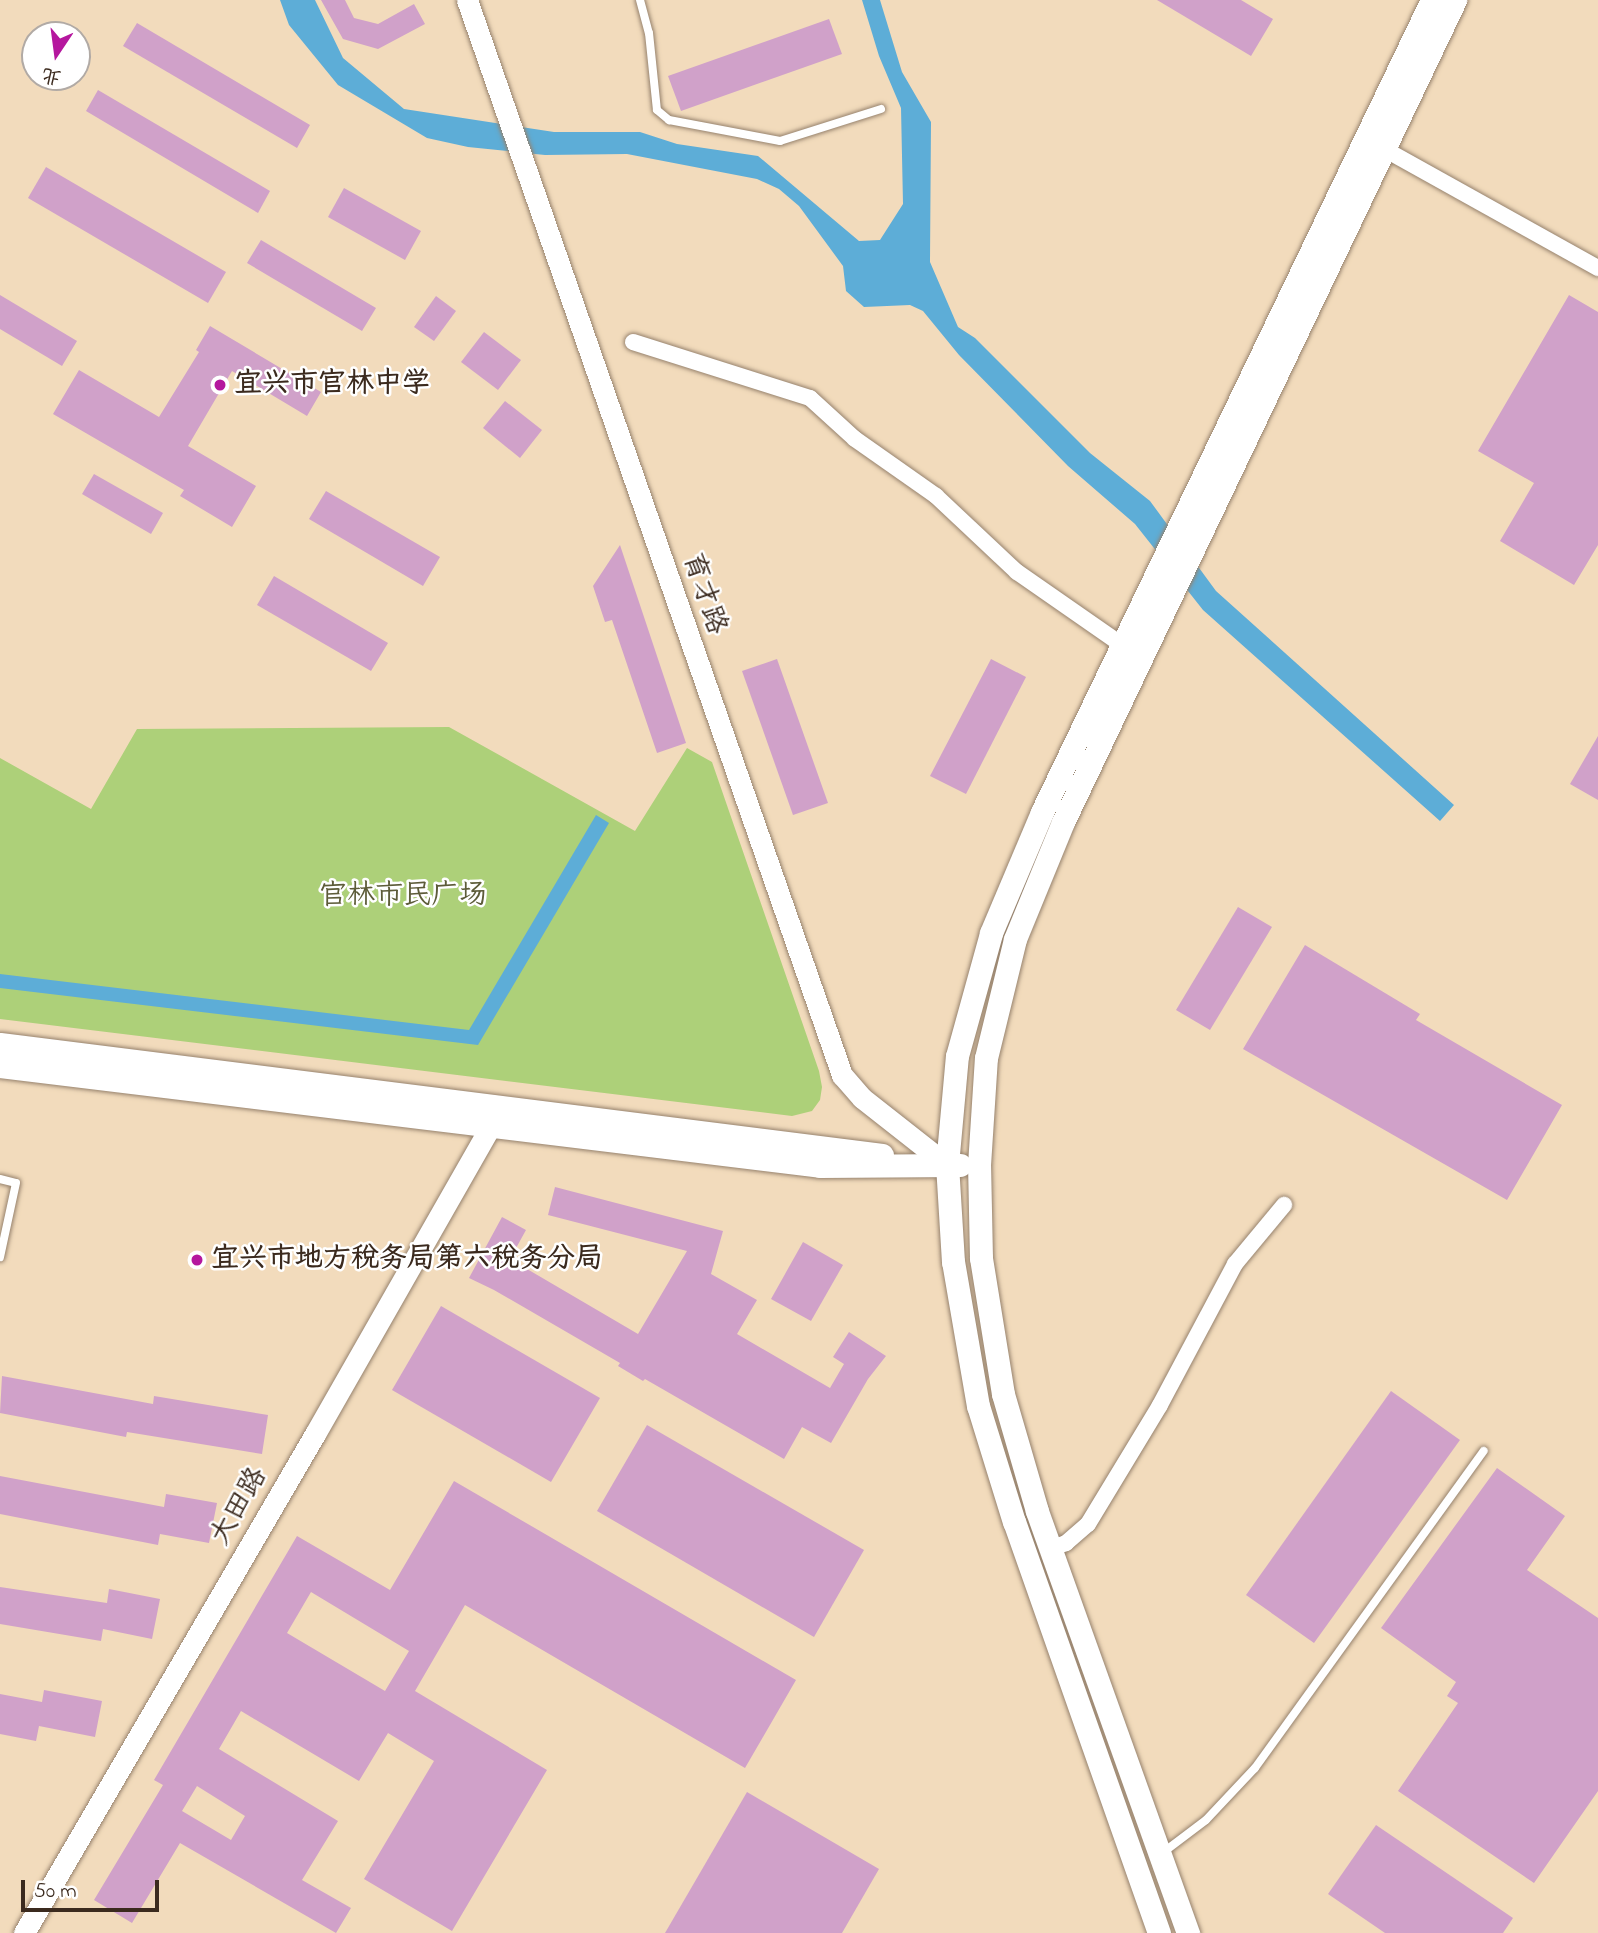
<!DOCTYPE html>
<meta charset="utf-8">
<style>
body{margin:0}
#map{position:relative;width:1598px;height:1933px;overflow:hidden;background:#f2dbbc;font-family:"Indie Flower","LXGW WenKai TC",sans-serif}
div>[style]{position:absolute}
.green>*{inset:0;background:#add079}
.water>*{inset:0;background:#5dadd7}
.building>*{inset:0;background:#d0a1c9}
.roads{filter:drop-shadow(0 0 2px #96826d) drop-shadow(0 0 2px #96826d)}
.service>*{height:8px;margin:-4px;padding:0 4px;transform-origin:4px;border-radius:4px;background:#fff}
.minor>*{height:16px;margin:-8px;padding:0 8px;transform-origin:8px;border-radius:8px;background:#fff}
.tertiary>*{height:21px;margin:-10.5px;padding:0 10.5px;transform-origin:10.5px;border-radius:10.5px;background:#fff}
.secondary>*{height:23px;margin:-11.5px;padding:0 11.5px;transform-origin:11.5px;border-radius:11.5px;background:#fff}
.dots>*{width:19px;height:19px;translate:-50% -50%;box-sizing:border-box;border:4px solid #fff;border-radius:50%}
span{translate:-50% -50%;white-space:nowrap;text-align:center;line-height:1.15;-webkit-text-stroke:5px #fff;paint-order:stroke}
.poi-label{font-size:28px;color:#3b2a1e;font-weight:700}
.left{translate:0 -50%;text-align:left}
.street-label{font-size:28px;color:#3b2a1e}
.park-label{font-size:28px;color:#5d5c39}
.north{position:absolute;left:21px;top:21px;width:70px;height:70px;box-sizing:border-box;background:#fff;border:2px solid #b1aaa5;border-radius:50%;rotate:193deg;font-size:19px;font-weight:700;line-height:28px;text-align:center;color:#3b2a1e}
.north::after{content:'';display:block;margin:auto;width:24px;height:32px;background:#b5179e;clip-path:polygon(50% 0,100% 100%,50% 72%,0 100%)}
.scale{position:absolute;left:21px;top:1880px;width:138px;height:32px;box-sizing:border-box;border:4px solid #3b2a1e;border-top:0;padding-left:9px;font-size:21px;line-height:24px;white-space:nowrap;color:#3b2a1e;-webkit-text-stroke:5px #fff;paint-order:stroke}
</style>
<div id="map">
<div class="green">
<i style="clip-path:polygon(449px 727px,635px 831px,687px 748px,712px 762px,819px 1071px,822px 1087px,820px 1100px,812px 1111px,792px 1116px,0 1019px,0 758px,91px 809px,137px 729px)"></i>
</div>
<div class="water">
<i style="clip-path:polygon(280px 0,315px 0,343px 58px,404px 109px,554px 132px,640px 132px,677px 144px,758px 156px,859px 241px,880px 240px,903px 204px,901px 108px,879px 56px,862px 0,880px 0,902px 72px,931px 122px,930px 262px,958px 327px,975px 338px,1090px 453px,1150px 501px,1216px 591px,1454px 805px,1440px 821px,1203px 610px,1135px 524px,1068px 466px,959px 355px,923px 311px,910px 305px,864px 307px,846px 291px,843px 266px,799px 206px,779px 189px,757px 179px,627px 154px,545px 155px,468px 147px,427px 138px,338px 85px,289px 25px)"></i>
<i style="clip-path:polygon(596px 815px,609px 823px,478px 1045px,0 988px,0 974px,469px 1030px)"></i>
</div>
<div class="building">
<i style="clip-path:polygon(321px 0,345px 0,354px 18px,378px 24px,414px 4px,425px 24px,378px 49px,343px 39px)"></i>
<i style="clip-path:polygon(1157px 0,1241px 0,1273px 19px,1251px 56px)"></i>
<i style="clip-path:polygon(829px 19px,842px 54px,681px 111px,668px 76px)"></i>
<i style="clip-path:polygon(137px 23px,310px 125px,297px 148px,123px 46px)"></i>
<i style="clip-path:polygon(98px 90px,270px 191px,258px 213px,86px 111px)"></i>
<i style="clip-path:polygon(46px 167px,226px 272px,208px 303px,28px 198px)"></i>
<i style="clip-path:polygon(344px 188px,421px 231px,405px 260px,328px 217px)"></i>
<i style="clip-path:polygon(261px 240px,376px 308px,362px 331px,247px 263px)"></i>
<i style="clip-path:polygon(0 295px,77px 341px,62px 366px,0 329px)"></i>
<i style="clip-path:polygon(1569px 295px,1598px 312px,1598px 545px,1574px 585px,1500px 541px,1534px 483px,1478px 451px)"></i>
<i style="clip-path:polygon(436px 296px,456px 311px,434px 341px,414px 327px)"></i>
<i style="clip-path:polygon(210px 326px,321px 392px,307px 416px,232px 371px,188px 446px,256px 486px,232px 527px,180px 496px,184px 490px,53px 414px,79px 370px,159px 417px,199px 352px,196px 350px)"></i>
<i style="clip-path:polygon(484px 332px,521px 360px,498px 390px,461px 362px)"></i>
<i style="clip-path:polygon(505px 401px,542px 430px,520px 458px,483px 428px)"></i>
<i style="clip-path:polygon(94px 474px,163px 513px,151px 534px,82px 494px)"></i>
<i style="clip-path:polygon(326px 491px,440px 557px,423px 586px,309px 519px)"></i>
<i style="clip-path:polygon(620px 545px,686px 743px,657px 753px,612px 620px,605px 622px,593px 586px)"></i>
<i style="clip-path:polygon(274px 576px,388px 643px,371px 671px,257px 605px)"></i>
<i style="clip-path:polygon(777px 659px,828px 803px,793px 815px,742px 671px)"></i>
<i style="clip-path:polygon(991px 659px,1026px 677px,966px 794px,930px 776px)"></i>
<i style="clip-path:polygon(1598px 736px,1598px 800px,1570px 784px)"></i>
<i style="clip-path:polygon(1238px 907px,1272px 927px,1210px 1030px,1176px 1010px)"></i>
<i style="clip-path:polygon(1305px 945px,1420px 1014px,1416px 1020px,1562px 1105px,1507px 1200px,1243px 1049px)"></i>
<i style="clip-path:polygon(555px 1187px,723px 1231px,711px 1274px,757px 1300px,737px 1334px,830px 1388px,844px 1364px,833px 1357px,849px 1332px,886px 1356px,868px 1379px,831px 1443px,802px 1427px,784px 1459px,645px 1379px,643px 1381px,618px 1366px,620px 1363px,494px 1290px,469px 1278px,502px 1217px,526px 1230px,510px 1259px,638px 1334px,687px 1251px,548px 1215px)"></i>
<i style="clip-path:polygon(803px 1242px,843px 1265px,811px 1321px,771px 1299px)"></i>
<i style="clip-path:polygon(441px 1306px,600px 1398px,551px 1482px,392px 1390px)"></i>
<i style="clip-path:polygon(2px 1376px,153px 1404px,154px 1396px,268px 1415px,262px 1454px,127px 1432px,126px 1437px,0 1413px)"></i>
<i style="clip-path:polygon(1391px 1391px,1460px 1440px,1314px 1643px,1246px 1595px)"></i>
<i style="clip-path:polygon(647px 1425px,864px 1550px,814px 1637px,597px 1511px)"></i>
<i style="clip-path:polygon(1497px 1468px,1565px 1516px,1527px 1570px,1598px 1618px,1598px 1791px,1534px 1883px,1398px 1791px,1458px 1703px,1447px 1696px,1456px 1682px,1381px 1628px)"></i>
<i style="clip-path:polygon(0 1476px,164px 1507px,166px 1494px,217px 1503px,209px 1543px,160px 1534px,158px 1545px,0 1514px)"></i>
<i style="clip-path:polygon(evenodd,454px 1481px,796px 1680px,745px 1768px,465px 1605px,415px 1691px,547px 1770px,452px 1931px,364px 1879px,434px 1761px,388px 1733px,359px 1781px,241px 1711px,219px 1749px,338px 1821px,302px 1880px,351px 1908px,336px 1933px,180px 1843px,132px 1923px,94px 1900px,163px 1785px,154px 1780px,297px 1536px,390px 1590px,454px 1481px,311px 1592px,409px 1651px,385px 1691px,287px 1633px,311px 1592px,454px 1481px,197px 1786px,245px 1816px,231px 1840px,182px 1811px,197px 1786px)"></i>
<i style="clip-path:polygon(0 1587px,107px 1603px,109px 1589px,160px 1599px,152px 1639px,103px 1629px,101px 1641px,0 1624px)"></i>
<i style="clip-path:polygon(44px 1690px,102px 1701px,95px 1737px,39px 1726px,36px 1741px,0 1734px,0 1694px,42px 1702px)"></i>
<i style="clip-path:polygon(747px 1792px,879px 1869px,842px 1933px,665px 1933px)"></i>
<i style="clip-path:polygon(1376px 1825px,1513px 1918px,1503px 1933px,1385px 1933px,1328px 1894px)"></i>
</div>
<div class="roads">
<div class="service">
<i style="left:640px;top:0;width:34px;rotate:75deg"></i>
<i style="left:649px;top:33px;width:77px;rotate:84.1deg"></i>
<i style="left:657px;top:110px;width:16px;rotate:40deg"></i>
<i style="left:669px;top:120px;width:113px;rotate:10.7deg"></i>
<i style="left:780px;top:141px;width:106px;rotate:-17.6deg"></i>
<i style="left:0;top:1179px;width:16px;rotate:14deg"></i>
<i style="left:16px;top:1183px;width:76px;rotate:102.2deg"></i>
<i style="left:1161px;top:1854px;width:56px;rotate:-37.1deg"></i>
<i style="left:1206px;top:1820px;width:71px;rotate:-46.7deg"></i>
<i style="left:1255px;top:1768px;width:391px;rotate:-54.2deg"></i>
</div>
<div class="minor">
<i style="left:1384px;top:149px;width:245px;rotate:29.1deg"></i>
<i style="left:633px;top:342px;width:186px;rotate:17.6deg"></i>
<i style="left:810px;top:398px;width:61px;rotate:42.3deg"></i>
<i style="left:855px;top:439px;width:99px;rotate:35.1deg"></i>
<i style="left:936px;top:496px;width:111px;rotate:43.2deg"></i>
<i style="left:1017px;top:572px;width:128px;rotate:34.8deg"></i>
<i style="left:1051px;top:1548px;width:16px;rotate:-18deg"></i>
<i style="left:1066px;top:1543px;width:29px;rotate:-41deg"></i>
<i style="left:1088px;top:1524px;width:139px;rotate:-58.8deg"></i>
<i style="left:1160px;top:1405px;width:160px;rotate:-62deg"></i>
<i style="left:1235px;top:1264px;width:77px;rotate:-50.3deg"></i>
</div>
<div class="tertiary">
<i style="left:467px;top:0;width:1139px;rotate:70.77deg"></i>
<i style="left:842px;top:1075px;width:30px;rotate:49deg"></i>
<i style="left:862px;top:1098px;width:108px;rotate:38.2deg"></i>
<i style="left:24px;top:1933px;width:578px;rotate:-59.75deg"></i>
<i style="left:315px;top:1434px;width:355px;rotate:-60.3deg"></i>
<i style="left:491px;top:1126px;width:16px;rotate:-83deg"></i>
</div>
<div class="secondary">
<i style="left:0;top:1044px;width:889px;rotate:7.17deg"></i>
<i style="left:0;top:1066px;width:826px;rotate:6.95deg"></i>
<i style="left:820px;top:1166px;width:140px;rotate:-0.4deg"></i>
<i style="left:1159px;top:1933px;width:436px;rotate:-109.4deg"></i>
<i style="left:1014px;top:1522px;width:121px;rotate:-107.2deg"></i>
<i style="left:978px;top:1406px;width:146px;rotate:-99.8deg"></i>
<i style="left:953px;top:1262px;width:97px;rotate:-93.5deg"></i>
<i style="left:947px;top:1165px;width:109px;rotate:-84.8deg"></i>
<i style="left:957px;top:1056px;width:128px;rotate:-74.5deg"></i>
<i style="left:991px;top:933px;width:131px;rotate:-67.1deg"></i>
<i style="left:1042px;top:812px;width:901px;rotate:-64.35deg"></i>
<i style="left:1188px;top:1933px;width:448px;rotate:-109.7deg"></i>
<i style="left:1037px;top:1511px;width:122px;rotate:-106.2deg"></i>
<i style="left:1003px;top:1394px;width:138px;rotate:-99.2deg"></i>
<i style="left:981px;top:1258px;width:93px;rotate:-91.2deg"></i>
<i style="left:979px;top:1165px;width:107px;rotate:-86.3deg"></i>
<i style="left:986px;top:1058px;width:122px;rotate:-76.3deg"></i>
<i style="left:1015px;top:939px;width:126px;rotate:-67.7deg"></i>
<i style="left:1063px;top:822px;width:911px;rotate:-64.5deg"></i>
</div>
</div>
<div class="dots">
<i style="left:220px;top:385px;background:#b5179e"></i>
<i style="left:197px;top:1260px;background:#b5179e"></i>
</div>
<div class="poi-label">
<span class="left" style="left:234px;top:385px">宜兴市官林中学</span>
<span class="left" style="left:211px;top:1260px">宜兴市地方税务局第六税务分局</span>
</div>
<div class="street-label">
<span style="left:703px;top:594px;rotate:71deg">育才路</span>
<span style="left:240px;top:1507px;rotate:-60deg">大田路</span>
</div>
<div class="park-label">
<span style="left:403px;top:897px">官林市民广场</span>
</div>
<div class="north">北</div>
<div class="scale">50 m</div>
</div>
